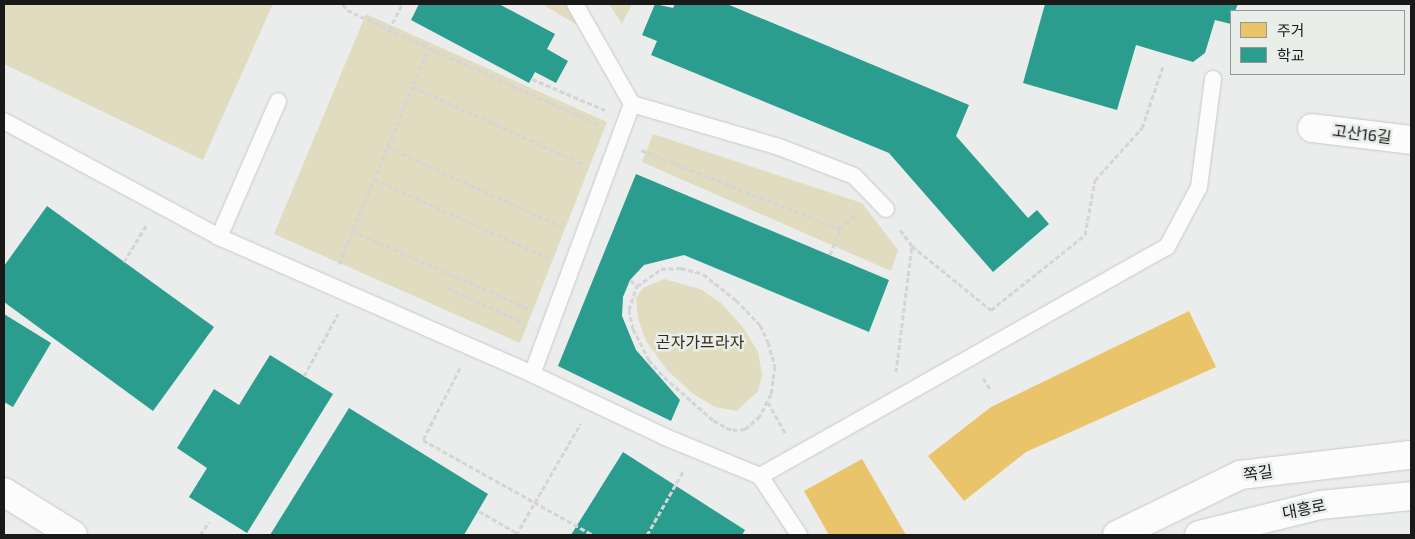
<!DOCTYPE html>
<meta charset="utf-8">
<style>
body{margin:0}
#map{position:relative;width:1415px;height:539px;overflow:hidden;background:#eaedeb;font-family:"Exo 2","Noto Sans KR",sans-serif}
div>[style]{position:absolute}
.green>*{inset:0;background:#e1dcc0}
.homes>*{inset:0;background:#e9c46a}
.schools>*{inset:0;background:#2a9d8f}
.path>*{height:3px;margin-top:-1.5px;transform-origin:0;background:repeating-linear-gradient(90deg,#d4d5d4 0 5px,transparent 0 7.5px)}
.roads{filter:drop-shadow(0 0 1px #c7c9c8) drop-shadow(0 0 1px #c7c9c8)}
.service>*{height:16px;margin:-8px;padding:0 8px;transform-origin:8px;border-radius:8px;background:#fcfcfc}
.minor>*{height:28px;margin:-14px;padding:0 14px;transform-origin:14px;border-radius:14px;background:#fcfcfc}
.secondary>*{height:28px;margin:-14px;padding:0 14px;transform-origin:14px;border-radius:14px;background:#fcfcfc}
span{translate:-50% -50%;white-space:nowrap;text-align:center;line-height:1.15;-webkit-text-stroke:5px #e9eeea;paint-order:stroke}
.street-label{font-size:16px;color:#181918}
.park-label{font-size:16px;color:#342d10}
.frame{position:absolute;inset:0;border:5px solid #181918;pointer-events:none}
.legend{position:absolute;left:1230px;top:10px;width:175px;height:65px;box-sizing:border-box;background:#e9eeea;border:1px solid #959996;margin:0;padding:6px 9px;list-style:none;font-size:15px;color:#181918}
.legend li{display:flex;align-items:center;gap:10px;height:25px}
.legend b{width:25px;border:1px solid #959996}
</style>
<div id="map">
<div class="green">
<i style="clip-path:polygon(4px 4px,273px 4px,203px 160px,4px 64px)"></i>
<i style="clip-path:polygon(542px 4px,572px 4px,581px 15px,577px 25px)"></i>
<i style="clip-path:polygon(609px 4px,632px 4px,622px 24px)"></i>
<i style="clip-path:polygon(366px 14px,607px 122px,520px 343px,274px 234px)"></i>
<i style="clip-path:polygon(653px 134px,862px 203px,898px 250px,891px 271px,642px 162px)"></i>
<i style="clip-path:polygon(664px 279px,700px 289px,721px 303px,743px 327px,758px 352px,762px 375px,758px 391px,737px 411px,715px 407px,693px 394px,667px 370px,646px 341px,638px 319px,636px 298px,643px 288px)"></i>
</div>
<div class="homes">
<i style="clip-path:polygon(1189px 311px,1216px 367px,1026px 452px,964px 501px,928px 456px,991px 407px)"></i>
<i style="clip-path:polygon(862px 459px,906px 535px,829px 535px,804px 491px)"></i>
</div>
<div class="schools">
<i style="clip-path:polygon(419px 4px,499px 4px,555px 34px,547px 49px,568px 61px,556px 83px,535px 72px,529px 83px,411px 20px)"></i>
<i style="clip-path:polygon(655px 4px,673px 8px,675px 4px,727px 4px,969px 105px,956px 136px,1028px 218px,1037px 210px,1049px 224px,993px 272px,889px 153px,651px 55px,657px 41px,642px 35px)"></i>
<i style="clip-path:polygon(1045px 4px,1238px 4px,1235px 11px,1231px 11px,1231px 24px,1215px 20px,1205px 53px,1193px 62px,1136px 45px,1117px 110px,1023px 83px)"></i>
<i style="clip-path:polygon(636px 174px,889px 280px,869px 332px,684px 255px,644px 265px,630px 280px,623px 297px,622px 316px,636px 350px,680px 400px,671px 421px,558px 366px)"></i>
<i style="clip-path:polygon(47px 206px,214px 327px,153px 411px,4px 302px,4px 266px)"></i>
<i style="clip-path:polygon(4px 314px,51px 343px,13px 407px,4px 402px)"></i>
<i style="clip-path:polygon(270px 355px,333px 394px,247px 533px,189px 497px,207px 468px,177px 448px,214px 389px,239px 405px)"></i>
<i style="clip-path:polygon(349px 408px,488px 494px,464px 535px,270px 535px)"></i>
<i style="clip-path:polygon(623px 452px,745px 530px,742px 535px,571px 535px)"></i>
</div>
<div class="path">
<i style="left:343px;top:4px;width:7px;rotate:56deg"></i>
<i style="left:347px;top:10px;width:90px;rotate:24.9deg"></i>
<i style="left:389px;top:30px;width:29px;rotate:-63deg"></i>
<i style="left:532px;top:79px;width:79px;rotate:23deg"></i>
<i style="left:413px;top:87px;width:187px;rotate:24.4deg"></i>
<i style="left:388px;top:147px;width:192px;rotate:24.7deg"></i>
<i style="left:641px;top:150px;width:214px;rotate:21.7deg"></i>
<i style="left:374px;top:179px;width:192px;rotate:24.3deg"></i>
<i style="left:352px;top:231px;width:194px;rotate:23.7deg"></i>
<i style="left:912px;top:246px;width:102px;rotate:39deg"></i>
<i style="left:991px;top:310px;width:120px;rotate:-38.6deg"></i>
<i style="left:1085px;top:235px;width:56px;rotate:-79.7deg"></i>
<i style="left:1095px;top:180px;width:70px;rotate:-47.9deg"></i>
<i style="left:1142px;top:128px;width:65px;rotate:-71.3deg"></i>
<i style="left:830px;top:255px;width:28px;rotate:-69deg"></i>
<i style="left:840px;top:229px;width:24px;rotate:-42deg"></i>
<i style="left:124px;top:262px;width:44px;rotate:-58.8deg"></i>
<i style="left:339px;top:264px;width:234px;rotate:-67.4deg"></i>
<i style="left:429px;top:48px;width:185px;rotate:24.2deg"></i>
<i style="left:681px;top:268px;width:23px;rotate:15deg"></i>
<i style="left:703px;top:274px;width:42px;rotate:38.2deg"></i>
<i style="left:736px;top:300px;width:35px;rotate:46deg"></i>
<i style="left:760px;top:325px;width:19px;rotate:65deg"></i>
<i style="left:768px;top:342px;width:25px;rotate:74deg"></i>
<i style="left:775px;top:366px;width:28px;rotate:98deg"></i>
<i style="left:771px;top:394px;width:25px;rotate:117deg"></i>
<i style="left:760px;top:416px;width:20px;rotate:139deg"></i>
<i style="left:745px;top:429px;width:14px;rotate:176deg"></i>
<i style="left:731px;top:430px;width:21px;rotate:-151deg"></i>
<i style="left:713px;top:420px;width:68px;rotate:-138.6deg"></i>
<i style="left:662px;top:375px;width:20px;rotate:-131deg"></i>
<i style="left:649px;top:360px;width:35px;rotate:-117deg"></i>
<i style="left:633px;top:329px;width:19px;rotate:-102deg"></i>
<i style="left:629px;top:310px;width:25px;rotate:-72deg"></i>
<i style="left:637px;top:286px;width:29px;rotate:-35deg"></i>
<i style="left:661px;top:269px;width:20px;rotate:-3deg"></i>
<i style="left:630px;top:280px;width:9px;rotate:41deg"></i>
<i style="left:448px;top:288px;width:84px;rotate:24.7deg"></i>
<i style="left:460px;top:368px;width:81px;rotate:117.2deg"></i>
<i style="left:423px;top:440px;width:195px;rotate:29.2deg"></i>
<i style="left:896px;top:372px;width:127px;rotate:-82.8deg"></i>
<i style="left:912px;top:246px;width:22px;rotate:-126deg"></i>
<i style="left:304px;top:376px;width:71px;rotate:-61.3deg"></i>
<i style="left:983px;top:378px;width:15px;rotate:58deg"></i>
<i style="left:768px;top:402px;width:35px;rotate:61deg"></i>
<i style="left:479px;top:511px;width:44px;rotate:30.1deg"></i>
<i style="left:200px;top:535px;width:16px;rotate:-55deg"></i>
<i style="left:516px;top:535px;width:129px;rotate:-59.9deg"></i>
<i style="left:647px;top:535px;width:75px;rotate:-60.4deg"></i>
</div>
<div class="roads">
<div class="service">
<i style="left:575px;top:4px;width:115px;rotate:60.3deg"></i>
<i style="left:632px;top:104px;width:153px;rotate:16.3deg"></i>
<i style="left:779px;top:147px;width:80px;rotate:21.1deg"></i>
<i style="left:854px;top:176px;width:46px;rotate:45.9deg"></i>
<i style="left:632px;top:104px;width:288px;rotate:110.3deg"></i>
<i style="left:532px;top:374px;width:147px;rotate:25.3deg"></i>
<i style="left:665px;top:437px;width:103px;rotate:22.3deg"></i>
<i style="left:760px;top:476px;width:71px;rotate:56.5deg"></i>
<i style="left:4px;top:121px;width:244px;rotate:28.3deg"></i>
<i style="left:219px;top:237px;width:342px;rotate:23.6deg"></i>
<i style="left:219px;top:237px;width:148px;rotate:-66.5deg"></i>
<i style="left:760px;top:476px;width:467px;rotate:-29.4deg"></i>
<i style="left:1167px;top:247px;width:68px;rotate:-61.9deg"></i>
<i style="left:1199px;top:187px;width:109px;rotate:-82.6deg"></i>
</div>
<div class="minor">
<i style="left:1312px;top:128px;width:100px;rotate:6.9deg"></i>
<i style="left:4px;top:492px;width:81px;rotate:31.9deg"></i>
<i style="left:1117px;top:535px;width:137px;rotate:-26deg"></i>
<i style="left:1240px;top:475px;width:172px;rotate:-6.7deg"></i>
</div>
<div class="secondary">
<i style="left:1199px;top:535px;width:125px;rotate:-13.9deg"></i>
<i style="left:1320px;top:505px;width:91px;rotate:-5.6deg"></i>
</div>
</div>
<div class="street-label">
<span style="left:1362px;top:134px;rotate:7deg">고산16길</span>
<span style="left:1258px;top:473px;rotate:-9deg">쪽길</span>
<span style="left:1304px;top:509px;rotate:-11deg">대흥로</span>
</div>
<div class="park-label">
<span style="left:700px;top:342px">곤자가프라자</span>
</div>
<div class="frame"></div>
<ul class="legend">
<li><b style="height:14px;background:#e9c46a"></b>주거</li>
<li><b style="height:14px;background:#2a9d8f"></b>학교</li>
</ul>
</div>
